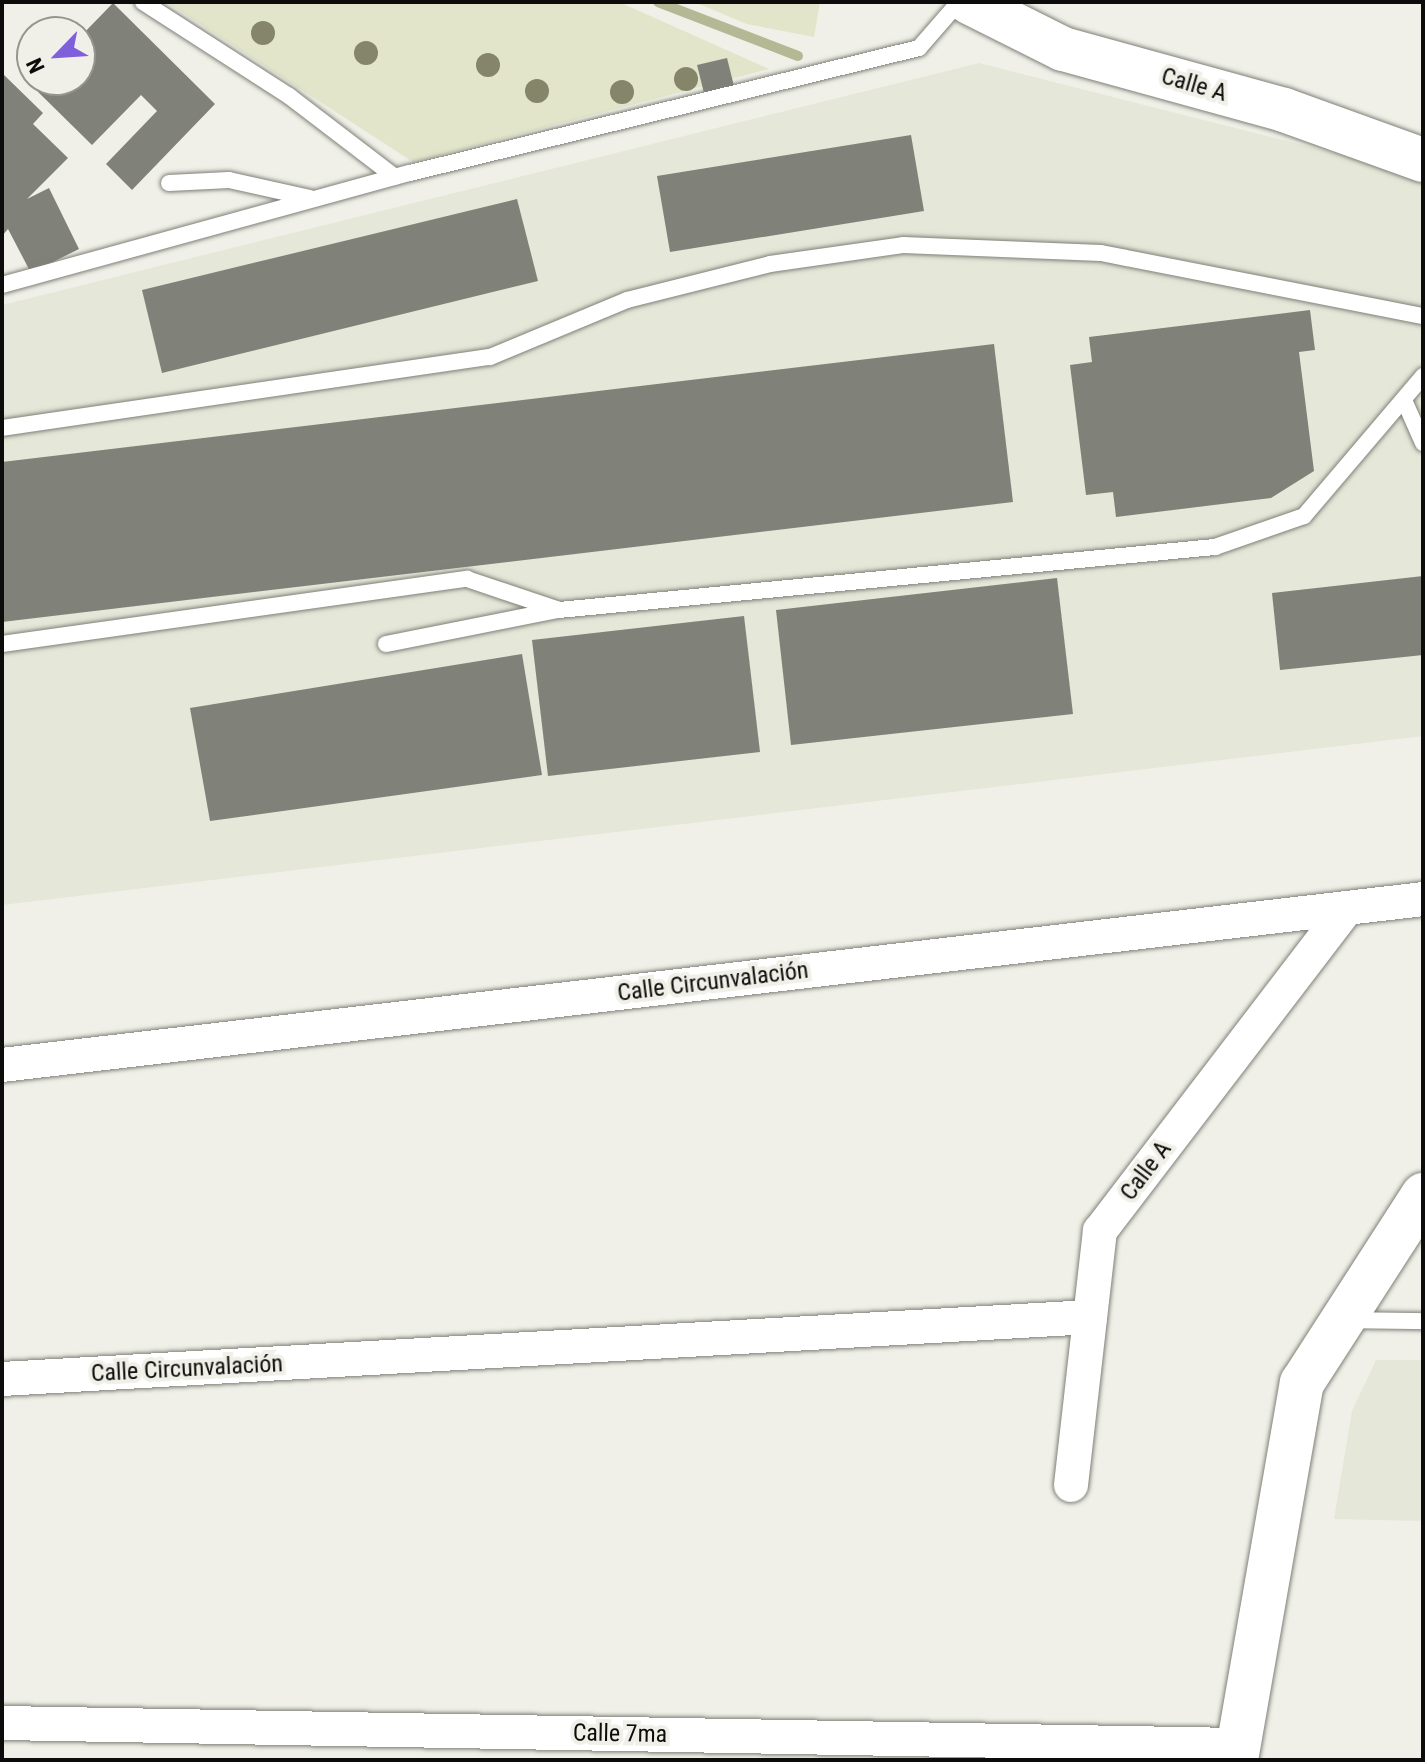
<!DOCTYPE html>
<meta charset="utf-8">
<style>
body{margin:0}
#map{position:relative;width:1425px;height:1762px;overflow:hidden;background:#f0f0e8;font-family:"Roboto Condensed",sans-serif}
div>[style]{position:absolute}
.built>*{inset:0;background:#e5e7d8}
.green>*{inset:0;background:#e2e5ca}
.stream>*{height:10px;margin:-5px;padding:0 5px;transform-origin:5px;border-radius:5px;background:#b4b894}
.building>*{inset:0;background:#808179}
.roads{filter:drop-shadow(0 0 2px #7f8078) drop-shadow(0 0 2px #7f8078)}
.lane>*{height:16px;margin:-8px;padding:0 8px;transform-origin:8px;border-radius:8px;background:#fff}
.street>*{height:34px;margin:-17px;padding:0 17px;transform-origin:17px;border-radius:17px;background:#fff}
.secondary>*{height:44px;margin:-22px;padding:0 22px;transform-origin:22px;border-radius:22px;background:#fff}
.trees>*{width:24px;height:24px;margin:-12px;border-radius:50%;background:#858569}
span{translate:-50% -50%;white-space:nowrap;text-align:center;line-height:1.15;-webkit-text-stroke:8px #f0f0e8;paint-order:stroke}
.street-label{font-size:24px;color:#0c0c0a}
.frame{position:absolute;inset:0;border:4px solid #0c0c0a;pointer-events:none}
.north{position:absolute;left:16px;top:16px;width:80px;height:80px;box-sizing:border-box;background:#f0f0e8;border:2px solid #95958f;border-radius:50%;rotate:245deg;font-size:22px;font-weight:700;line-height:32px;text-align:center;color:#0c0c0a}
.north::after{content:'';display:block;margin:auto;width:28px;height:36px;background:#805fda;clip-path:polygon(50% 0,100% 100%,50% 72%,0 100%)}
</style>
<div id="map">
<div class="built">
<i style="clip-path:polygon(979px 63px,1381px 165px,1423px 182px,1423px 736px,2px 905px,2px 305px)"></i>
<i style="clip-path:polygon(1376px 1360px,1423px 1360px,1423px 1521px,1334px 1519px,1352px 1411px)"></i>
</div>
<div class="green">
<i style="clip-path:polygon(166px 2px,619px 2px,769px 69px,413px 162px)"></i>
<i style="clip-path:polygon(694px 2px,820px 2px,814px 37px,747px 24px)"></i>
</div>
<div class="stream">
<i style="left:658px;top:2px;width:150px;rotate:21.1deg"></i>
</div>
<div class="building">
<i style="clip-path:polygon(113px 3px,215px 104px,132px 190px,106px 164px,157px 111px,141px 95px,92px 145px,32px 86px,80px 80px,80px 37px)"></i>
<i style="clip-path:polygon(727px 58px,734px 86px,704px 93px,697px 65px)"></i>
<i style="clip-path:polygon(2px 73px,43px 113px,33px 124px,68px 158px,27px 199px,49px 188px,79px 249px,31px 273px,8px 229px,2px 236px)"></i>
<i style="clip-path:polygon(911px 135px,924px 211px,670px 252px,657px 176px)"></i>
<i style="clip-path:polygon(517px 199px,538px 281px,162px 373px,142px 290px)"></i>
<i style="clip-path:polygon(1310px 310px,1315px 350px,1299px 352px,1314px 471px,1271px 498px,1116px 517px,1113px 492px,1086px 495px,1070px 365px,1092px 362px,1089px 337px)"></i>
<i style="clip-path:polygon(994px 344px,1013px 502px,2px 622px,2px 462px)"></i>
<i style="clip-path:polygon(1423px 576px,1423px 655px,1280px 670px,1272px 593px)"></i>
<i style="clip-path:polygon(1057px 578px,1073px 714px,791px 745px,776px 610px)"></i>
<i style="clip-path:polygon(744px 616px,760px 752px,548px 776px,532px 640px)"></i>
<i style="clip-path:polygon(522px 654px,542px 775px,210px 821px,190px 708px)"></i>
</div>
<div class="roads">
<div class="lane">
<i style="left:143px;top:2px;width:174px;rotate:32.8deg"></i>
<i style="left:289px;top:96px;width:133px;rotate:37.4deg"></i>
<i style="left:169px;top:183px;width:60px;rotate:-2.9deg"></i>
<i style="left:229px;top:180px;width:83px;rotate:12.5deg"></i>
<i style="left:2px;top:285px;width:423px;rotate:-15.4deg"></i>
<i style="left:410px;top:173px;width:524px;rotate:-13.8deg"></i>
<i style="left:919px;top:48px;width:61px;rotate:-49deg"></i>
<i style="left:1404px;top:400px;width:47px;rotate:66.2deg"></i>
<i style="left:2px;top:428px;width:493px;rotate:-8.3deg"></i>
<i style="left:490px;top:357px;width:148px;rotate:-22.6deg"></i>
<i style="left:627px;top:300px;width:147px;rotate:-14.1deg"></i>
<i style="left:770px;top:264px;width:134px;rotate:-8.1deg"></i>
<i style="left:903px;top:245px;width:198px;rotate:2.3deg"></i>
<i style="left:1101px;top:253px;width:328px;rotate:11.1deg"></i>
<i style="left:2px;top:644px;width:470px;rotate:-8deg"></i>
<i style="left:467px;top:579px;width:97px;rotate:18.6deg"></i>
<i style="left:559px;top:610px;width:659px;rotate:-5.49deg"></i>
<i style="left:1215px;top:547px;width:94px;rotate:-19.2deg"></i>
<i style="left:1304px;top:516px;width:184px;rotate:-49.6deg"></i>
<i style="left:386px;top:644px;width:175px;rotate:-11.2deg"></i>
<i style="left:1348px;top:1320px;width:75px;rotate:0.8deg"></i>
</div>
<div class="street">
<i style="left:2px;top:1065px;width:1431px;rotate:-6.66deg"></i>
<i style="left:2px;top:1379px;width:1090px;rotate:-3.26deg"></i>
<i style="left:1071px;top:1485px;width:256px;rotate:-83.5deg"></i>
<i style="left:1100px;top:1231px;width:405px;rotate:-52.6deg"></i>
<i style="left:2px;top:1723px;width:1235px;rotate:1.02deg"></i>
</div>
<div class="secondary">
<i style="left:969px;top:2px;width:105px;rotate:26.6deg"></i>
<i style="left:1063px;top:49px;width:229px;rotate:15.4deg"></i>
<i style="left:1284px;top:110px;width:148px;rotate:19.8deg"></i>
<i style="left:1236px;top:1760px;width:383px;rotate:-80.1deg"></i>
<i style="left:1302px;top:1383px;width:224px;rotate:-57.2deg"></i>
</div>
</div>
<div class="trees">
<i style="left:263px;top:33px"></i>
<i style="left:366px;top:53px"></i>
<i style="left:488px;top:65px"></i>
<i style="left:686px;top:79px"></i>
<i style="left:537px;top:91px"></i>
<i style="left:622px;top:92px"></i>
</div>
<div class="street-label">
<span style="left:1194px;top:85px;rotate:16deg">Calle A</span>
<span style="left:713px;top:982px;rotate:-7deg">Calle Circunvalación</span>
<span style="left:1146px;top:1171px;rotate:-53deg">Calle A</span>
<span style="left:187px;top:1369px;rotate:-3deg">Calle Circunvalación</span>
<span style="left:620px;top:1734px;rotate:1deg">Calle 7ma</span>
</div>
<div class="frame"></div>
<div class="north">N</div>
</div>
